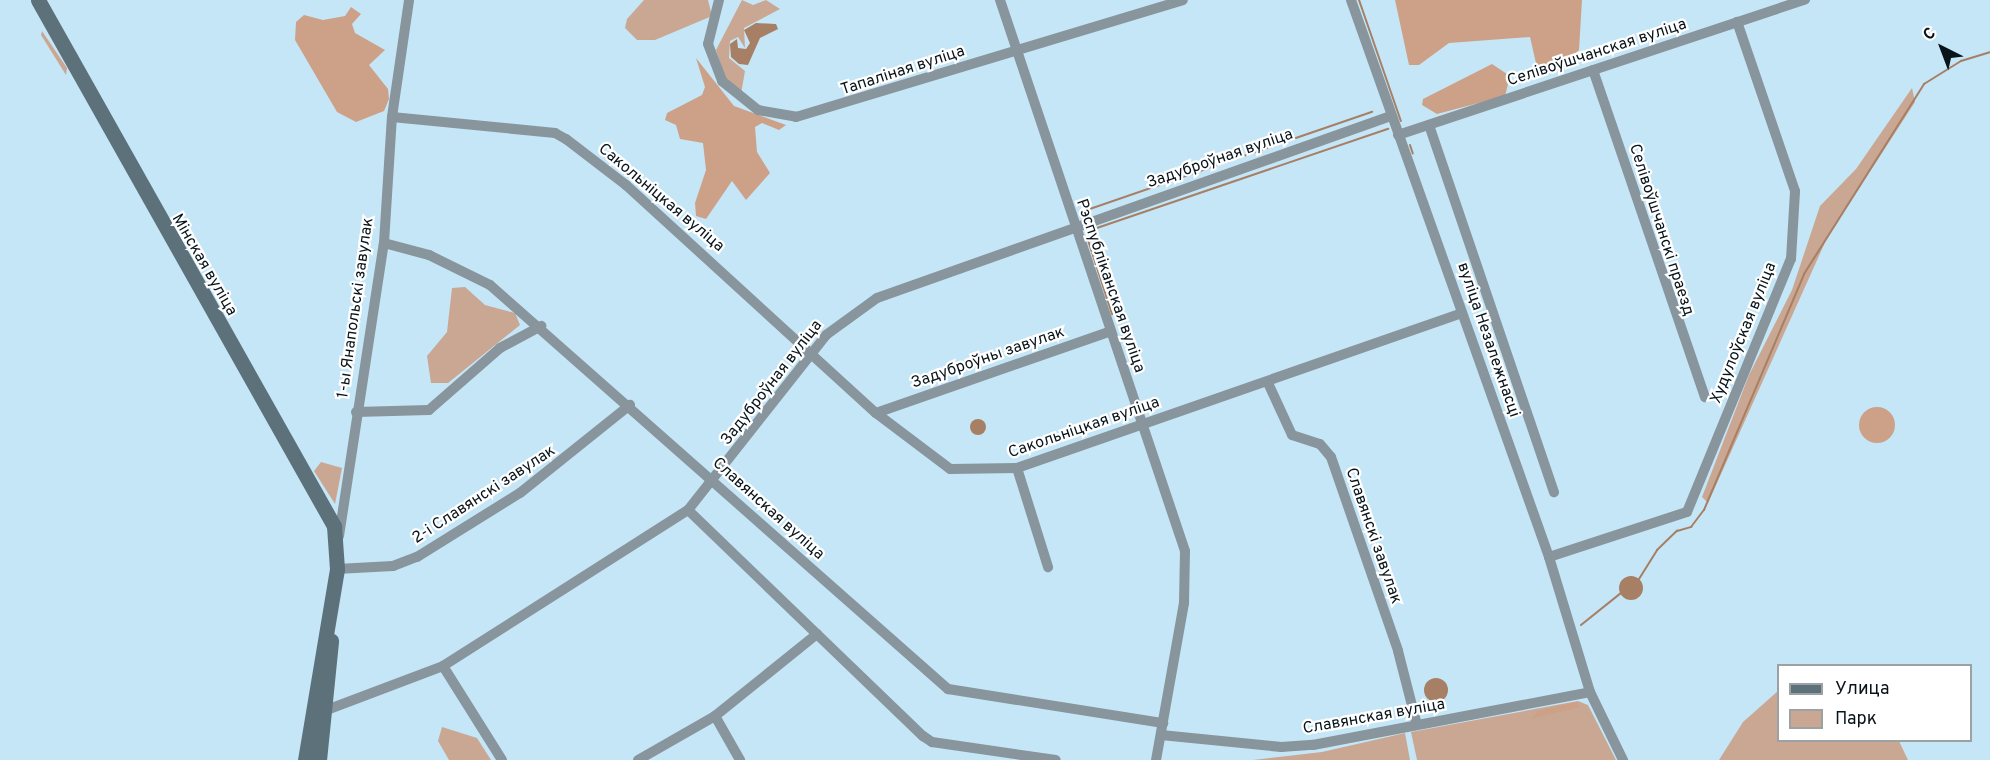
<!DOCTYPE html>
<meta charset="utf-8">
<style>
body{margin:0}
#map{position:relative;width:1990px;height:760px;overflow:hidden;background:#c5e6f7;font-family:Overpass,sans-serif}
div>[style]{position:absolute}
.green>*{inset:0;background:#caa792}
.forest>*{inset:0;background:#cca187}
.round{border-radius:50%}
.water>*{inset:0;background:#a77f65}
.stream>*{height:2px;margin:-1px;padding:0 1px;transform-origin:1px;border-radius:1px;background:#a77f65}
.minor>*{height:10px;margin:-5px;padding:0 5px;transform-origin:5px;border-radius:5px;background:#88959c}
.secondary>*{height:15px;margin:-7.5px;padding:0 7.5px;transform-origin:7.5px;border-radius:7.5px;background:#5d717b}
span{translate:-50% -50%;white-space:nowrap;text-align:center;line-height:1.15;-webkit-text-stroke:4.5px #fff;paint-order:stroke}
.street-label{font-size:16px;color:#08141a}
.legend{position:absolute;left:1777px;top:664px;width:195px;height:78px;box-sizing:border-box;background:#fff;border:2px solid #9ca1a3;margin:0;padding:8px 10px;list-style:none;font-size:18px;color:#08141a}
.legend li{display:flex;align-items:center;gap:12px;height:30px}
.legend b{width:30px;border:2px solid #9ca1a3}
.north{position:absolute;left:1912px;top:18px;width:60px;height:60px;-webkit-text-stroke:4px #fff;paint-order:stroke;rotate:318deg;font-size:16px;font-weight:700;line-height:24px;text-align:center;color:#08141a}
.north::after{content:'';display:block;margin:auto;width:21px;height:27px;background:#08141a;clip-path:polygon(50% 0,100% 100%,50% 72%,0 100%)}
</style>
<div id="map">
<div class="green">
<i style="clip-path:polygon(644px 0,708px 0,712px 16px,655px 40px,637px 40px,625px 28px,627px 19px)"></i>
<i style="clip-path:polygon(742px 0,753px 5px,766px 0,780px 9px,744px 28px,745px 48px,738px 37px,730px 41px,729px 58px,745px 71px,741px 94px,726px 80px,716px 50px)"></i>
<i style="clip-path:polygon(42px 31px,67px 68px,66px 75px,41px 35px)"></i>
<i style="clip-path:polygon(1912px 88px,1915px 102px,1827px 238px,1708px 503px,1702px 497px,1749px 375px,1792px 290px,1820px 206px,1856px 169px)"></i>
<i style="clip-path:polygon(465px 287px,485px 305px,515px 313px,520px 325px,448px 383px,431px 383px,427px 356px,447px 332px,452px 288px)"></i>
<i style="clip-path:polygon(321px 462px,342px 468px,335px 504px,314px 471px)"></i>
<i style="clip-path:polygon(1778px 691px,1778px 740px,1899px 741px,1908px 760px,1719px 760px,1743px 722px)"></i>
<i style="clip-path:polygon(1578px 701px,1588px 705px,1616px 760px,1417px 760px,1411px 732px)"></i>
<i style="clip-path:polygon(442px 727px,477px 738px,491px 760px,449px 760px,438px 741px)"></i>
<i style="clip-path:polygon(1405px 733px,1410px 760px,1253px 760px,1322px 752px)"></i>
</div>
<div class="forest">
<i style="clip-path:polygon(1395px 0,1582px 0,1579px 50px,1554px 73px,1538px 72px,1530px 37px,1449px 43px,1419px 65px,1409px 65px)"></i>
<i style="clip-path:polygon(351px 7px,361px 14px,352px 24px,355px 33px,385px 50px,369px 65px,388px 89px,389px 99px,384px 111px,356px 122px,337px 112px,295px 40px,296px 22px,304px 15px,323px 20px,345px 16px)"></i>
<i style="clip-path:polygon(696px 58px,734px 106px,786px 125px,779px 130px,762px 123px,755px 127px,757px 152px,770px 173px,746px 200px,732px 181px,706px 219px,696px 216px,695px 203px,706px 170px,703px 143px,680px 139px,676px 125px,665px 120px,667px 113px,702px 95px,705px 87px)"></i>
<i style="clip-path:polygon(1492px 64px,1510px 76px,1505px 96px,1437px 114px,1422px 105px,1423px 99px)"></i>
<i class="round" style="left:1859px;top:407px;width:36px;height:36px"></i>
<i style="clip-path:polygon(1576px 702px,1580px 707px,1531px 719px,1538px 711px)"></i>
</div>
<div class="water">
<i style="clip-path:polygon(756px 23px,776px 24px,778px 29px,760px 38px,748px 65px,739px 64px,731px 57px,730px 44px,737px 39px,738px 48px,746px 49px,750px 43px,744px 30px)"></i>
<i class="round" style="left:970px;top:419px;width:16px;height:16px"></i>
<i class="round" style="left:1619px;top:576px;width:24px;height:24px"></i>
<i class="round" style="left:1424px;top:678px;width:24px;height:24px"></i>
</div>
<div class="stream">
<i style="left:1359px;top:0;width:128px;rotate:70.9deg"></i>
<i style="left:1410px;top:145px;width:9px;rotate:72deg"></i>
<i style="left:1081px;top:212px;width:308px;rotate:-19deg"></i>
<i style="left:1091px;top:230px;width:314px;rotate:-18.8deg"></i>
<i style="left:1088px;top:240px;width:78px;rotate:72deg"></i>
<i style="left:1639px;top:579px;width:34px;rotate:-58deg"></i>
<i style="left:1657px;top:550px;width:28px;rotate:-44deg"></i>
<i style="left:1677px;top:531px;width:15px;rotate:-16deg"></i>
<i style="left:1691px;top:527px;width:21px;rotate:-53deg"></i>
<i style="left:1704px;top:510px;width:256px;rotate:-67deg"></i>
<i style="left:1804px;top:274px;width:225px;rotate:-57.7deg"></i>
<i style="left:1924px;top:84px;width:44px;rotate:-31.9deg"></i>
<i style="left:1961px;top:61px;width:30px;rotate:-17deg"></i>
<i style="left:1581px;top:625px;width:51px;rotate:-38.7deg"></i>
</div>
<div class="minor">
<i style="left:719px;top:0;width:45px;rotate:104deg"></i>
<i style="left:708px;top:44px;width:40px;rotate:69deg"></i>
<i style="left:722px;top:81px;width:46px;rotate:38.9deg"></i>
<i style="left:758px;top:110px;width:39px;rotate:10deg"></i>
<i style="left:796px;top:117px;width:404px;rotate:-16.8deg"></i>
<i style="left:1000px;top:0;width:581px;rotate:71.44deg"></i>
<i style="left:1185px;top:551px;width:52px;rotate:91.1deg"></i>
<i style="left:1184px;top:603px;width:159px;rotate:100.1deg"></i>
<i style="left:1351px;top:0;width:591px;rotate:70.43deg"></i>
<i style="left:1549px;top:557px;width:141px;rotate:73.1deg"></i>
<i style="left:1590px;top:692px;width:76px;rotate:64.1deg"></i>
<i style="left:1593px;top:70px;width:346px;rotate:71.1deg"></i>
<i style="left:392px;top:117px;width:164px;rotate:5.6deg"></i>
<i style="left:555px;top:133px;width:13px;rotate:29deg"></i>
<i style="left:566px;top:139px;width:76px;rotate:37.5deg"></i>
<i style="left:626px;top:185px;width:338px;rotate:42.4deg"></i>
<i style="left:876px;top:413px;width:93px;rotate:37.1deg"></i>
<i style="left:950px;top:469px;width:67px;rotate:-0.9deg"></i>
<i style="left:1017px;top:468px;width:471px;rotate:-19.2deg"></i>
<i style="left:1429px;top:125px;width:388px;rotate:71.2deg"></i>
<i style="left:1398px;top:135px;width:429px;rotate:-18.4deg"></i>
<i style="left:384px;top:243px;width:47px;rotate:14.9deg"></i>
<i style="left:429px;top:255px;width:68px;rotate:26.2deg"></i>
<i style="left:490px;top:285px;width:611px;rotate:41.42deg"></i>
<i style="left:948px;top:689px;width:218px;rotate:9deg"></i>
<i style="left:1268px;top:383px;width:57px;rotate:65.2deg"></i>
<i style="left:1292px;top:435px;width:29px;rotate:18deg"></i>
<i style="left:1320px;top:444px;width:17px;rotate:50deg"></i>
<i style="left:1331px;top:457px;width:205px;rotate:70.9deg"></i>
<i style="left:1398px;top:651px;width:76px;rotate:75.6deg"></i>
<i style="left:356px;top:412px;width:73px;rotate:-1.6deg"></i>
<i style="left:429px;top:410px;width:94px;rotate:-41.1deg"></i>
<i style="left:500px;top:348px;width:47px;rotate:-28.2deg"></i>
<i style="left:876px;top:413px;width:247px;rotate:-19.2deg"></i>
<i style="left:1017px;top:468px;width:104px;rotate:72.6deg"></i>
<i style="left:688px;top:510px;width:326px;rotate:43.9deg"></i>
<i style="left:923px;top:736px;width:11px;rotate:34deg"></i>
<i style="left:932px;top:742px;width:125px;rotate:8.3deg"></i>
<i style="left:339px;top:536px;width:296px;rotate:-81.3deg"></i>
<i style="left:384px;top:243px;width:126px;rotate:-86.4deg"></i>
<i style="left:392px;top:117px;width:118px;rotate:-81.7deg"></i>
<i style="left:1549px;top:557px;width:145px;rotate:-18.1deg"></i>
<i style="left:1687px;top:512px;width:274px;rotate:-67.7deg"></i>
<i style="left:1791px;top:259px;width:68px;rotate:-86.6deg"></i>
<i style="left:1795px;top:191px;width:179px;rotate:-108.9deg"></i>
<i style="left:337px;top:569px;width:56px;rotate:-3.1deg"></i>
<i style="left:393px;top:566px;width:26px;rotate:-21deg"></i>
<i style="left:417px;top:557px;width:121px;rotate:-31.9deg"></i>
<i style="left:520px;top:493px;width:141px;rotate:-38.7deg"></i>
<i style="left:443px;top:666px;width:111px;rotate:57.9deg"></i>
<i style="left:324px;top:711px;width:127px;rotate:-20.7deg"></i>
<i style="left:443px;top:666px;width:290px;rotate:-32.5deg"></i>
<i style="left:688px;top:510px;width:223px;rotate:-51.7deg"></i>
<i style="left:826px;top:335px;width:63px;rotate:-36deg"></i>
<i style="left:877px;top:298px;width:545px;rotate:-19.5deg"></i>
<i style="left:715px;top:716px;width:51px;rotate:60.4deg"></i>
<i style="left:1161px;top:735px;width:121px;rotate:5.7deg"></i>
<i style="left:1281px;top:747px;width:32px;rotate:-4deg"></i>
<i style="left:1313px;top:745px;width:282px;rotate:-10.8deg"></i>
<i style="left:638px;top:760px;width:89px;rotate:-29.7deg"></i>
<i style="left:715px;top:716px;width:131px;rotate:-38.8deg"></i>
</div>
<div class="secondary">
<i style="left:38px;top:0;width:604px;rotate:60.63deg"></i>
<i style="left:334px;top:526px;width:43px;rotate:86deg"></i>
<i style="left:337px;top:569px;width:194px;rotate:99.5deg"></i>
<i style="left:319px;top:760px;width:120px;rotate:-84.2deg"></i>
</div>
<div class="street-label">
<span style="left:1597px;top:53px;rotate:-18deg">Селівоўшчанская вуліца</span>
<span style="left:903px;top:71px;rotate:-18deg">Тапаліная вуліца</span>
<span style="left:1220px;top:159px;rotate:-19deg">Задуброўная вуліца</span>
<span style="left:661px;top:198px;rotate:40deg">Сакольніцкая вуліца</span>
<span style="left:1661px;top:230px;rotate:72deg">Селівоўшчанскі праезд</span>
<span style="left:204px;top:265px;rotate:60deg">Мінская вуліца</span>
<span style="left:1110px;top:286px;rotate:71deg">Рэспубліканская вуліца</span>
<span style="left:356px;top:308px;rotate:-82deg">1-ы Янапольскі завулак</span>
<span style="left:1744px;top:333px;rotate:-68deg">Худулоўская вуліца</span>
<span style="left:1488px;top:340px;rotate:71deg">вуліца Незалежнасці</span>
<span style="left:988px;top:358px;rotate:-19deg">Задуброўны завулак</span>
<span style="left:772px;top:383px;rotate:-52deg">Задуброўная вуліца</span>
<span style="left:1084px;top:428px;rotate:-19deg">Сакольніцкая вуліца</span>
<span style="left:484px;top:495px;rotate:-33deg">2-і Славянскі завулак</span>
<span style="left:768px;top:509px;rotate:42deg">Славянская вуліца</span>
<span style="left:1373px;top:536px;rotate:71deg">Славянскі завулак</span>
<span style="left:1374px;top:717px;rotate:-10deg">Славянская вуліца</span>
</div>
<ul class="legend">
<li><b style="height:8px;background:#5d717b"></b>Улица</li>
<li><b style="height:16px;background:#caa792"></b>Парк</li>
</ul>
<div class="north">С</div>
</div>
